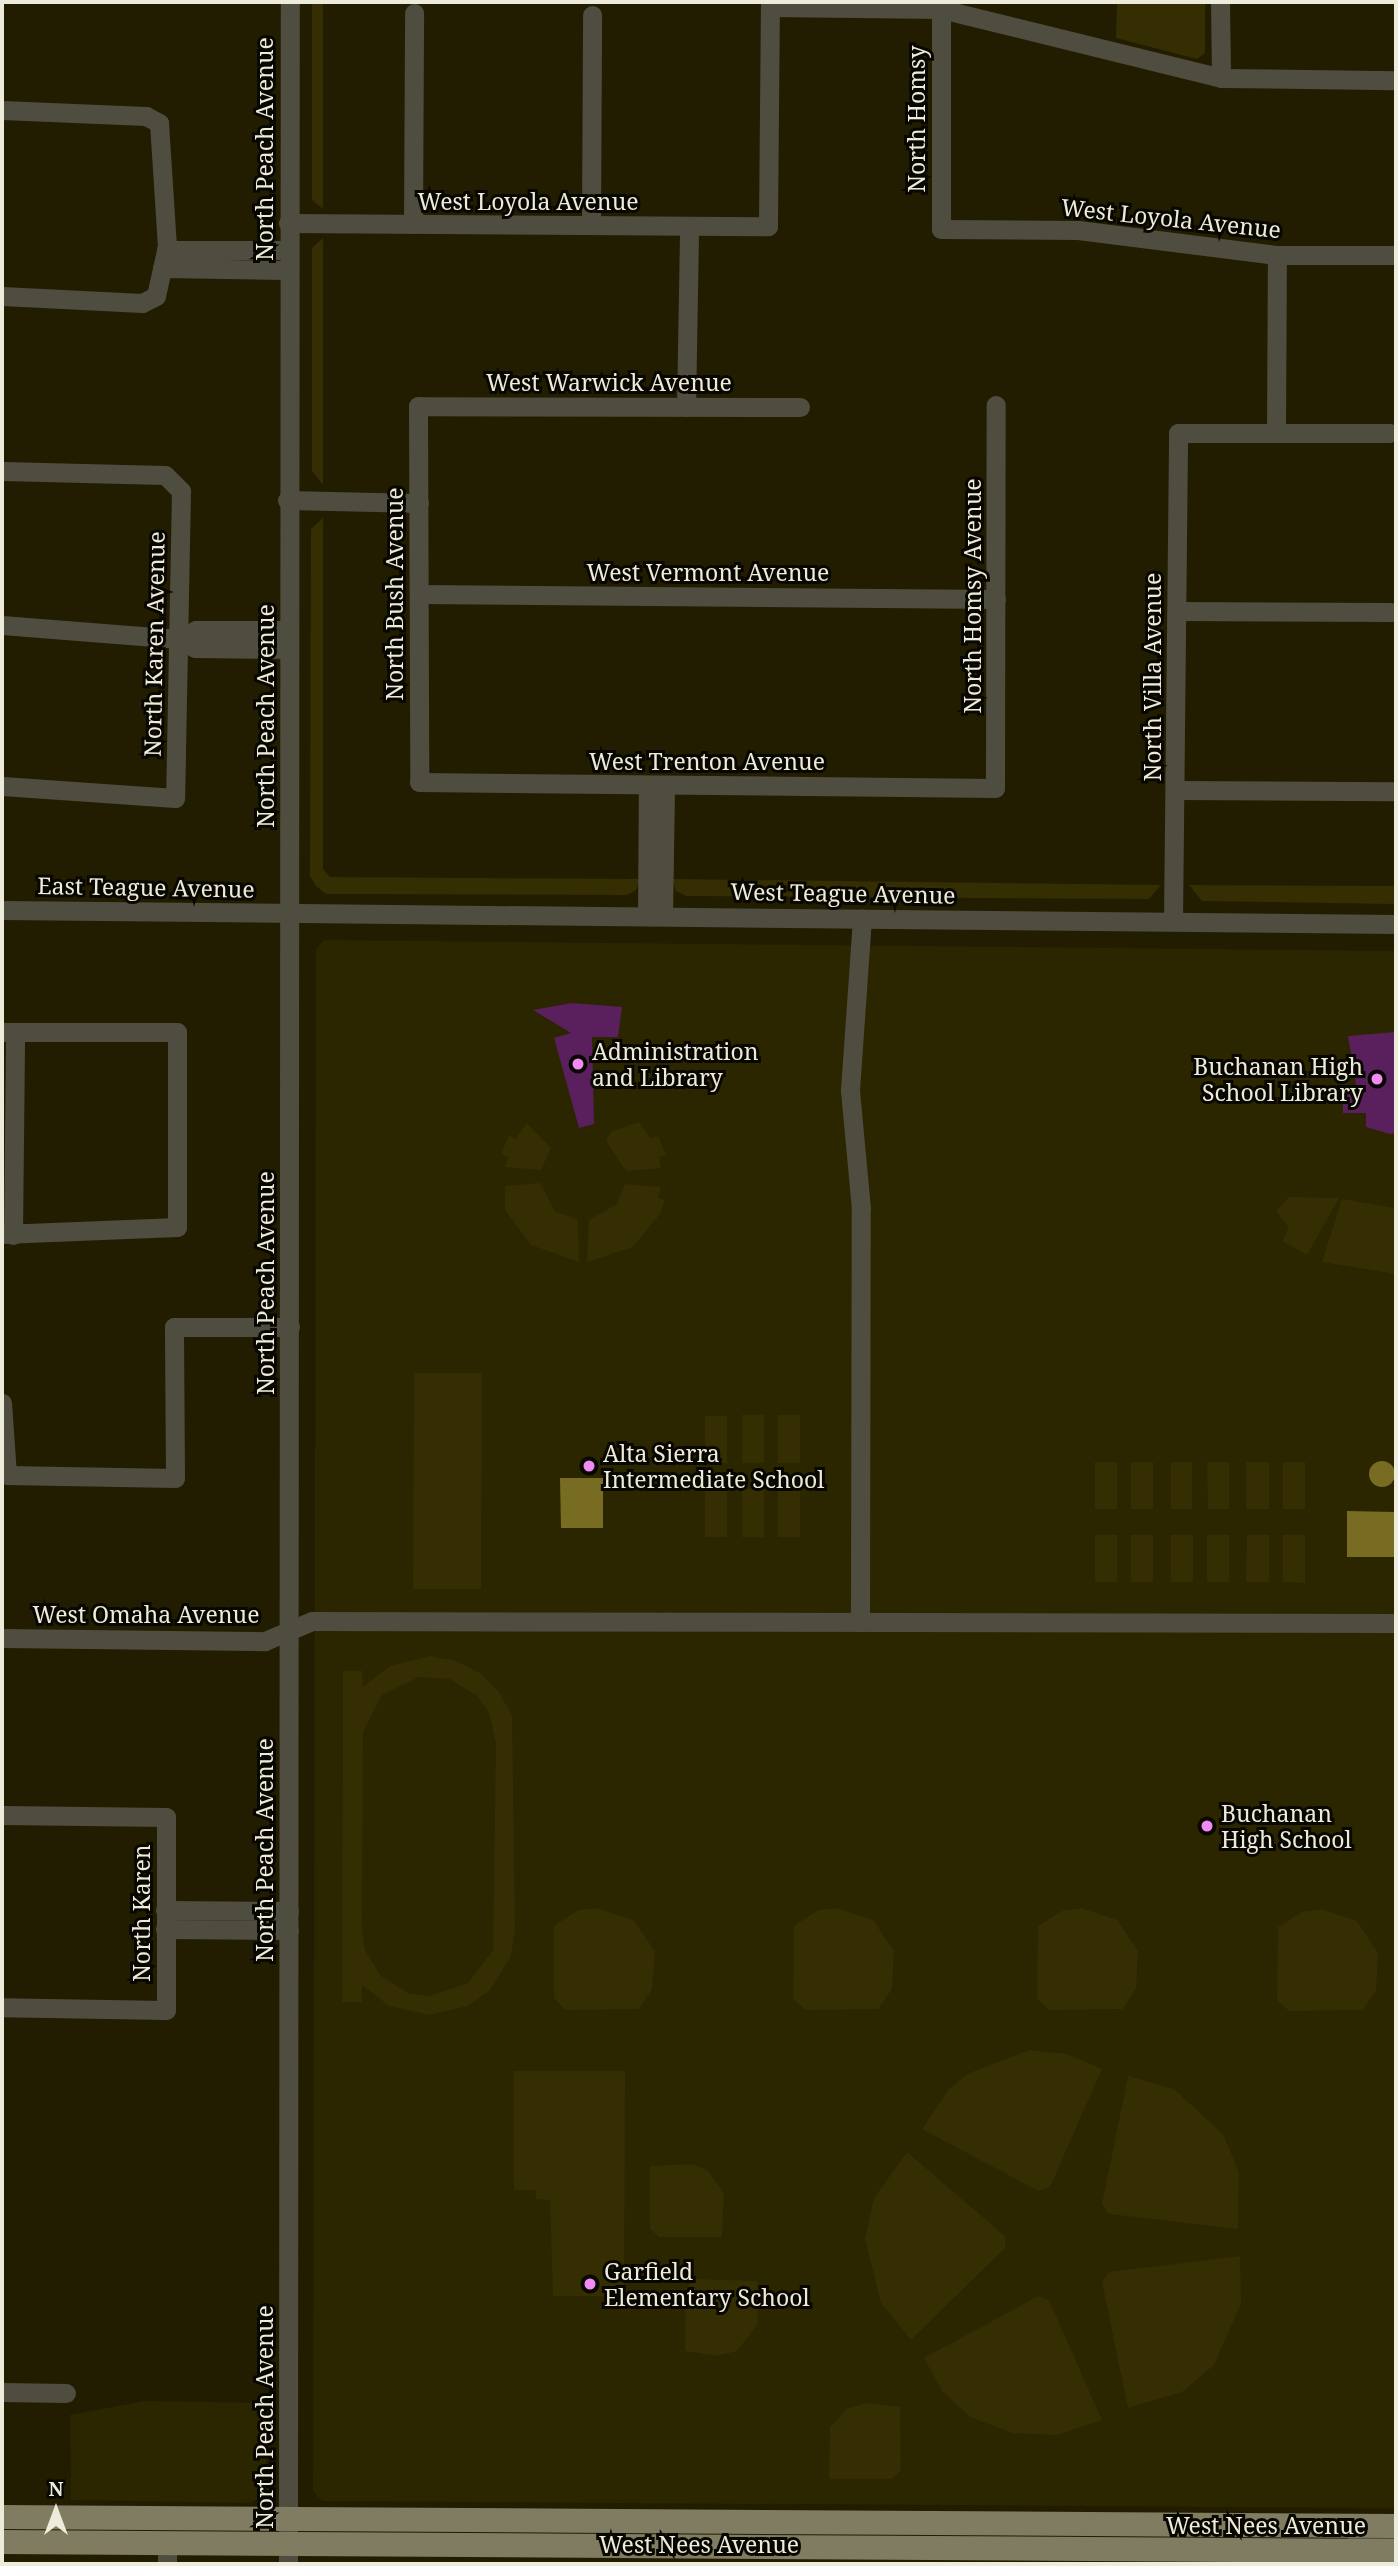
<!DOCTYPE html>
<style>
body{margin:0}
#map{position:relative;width:1398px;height:2566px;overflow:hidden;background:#221d00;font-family:"Noto Serif",serif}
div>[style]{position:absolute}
.built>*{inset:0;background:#2b2500}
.green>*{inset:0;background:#352e03}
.water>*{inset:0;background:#776c21}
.round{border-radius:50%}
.building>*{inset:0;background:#59205d}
.minor>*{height:19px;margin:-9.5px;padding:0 9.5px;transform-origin:9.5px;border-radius:9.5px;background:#4f4d3f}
.major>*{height:24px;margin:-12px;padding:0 12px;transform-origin:12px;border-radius:12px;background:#807c61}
.dots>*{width:19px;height:19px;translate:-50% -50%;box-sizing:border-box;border:4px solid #090701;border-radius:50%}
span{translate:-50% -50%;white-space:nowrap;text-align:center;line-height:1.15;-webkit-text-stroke:6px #090701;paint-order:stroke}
.street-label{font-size:23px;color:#edebd9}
.poi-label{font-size:23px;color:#edebd9}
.left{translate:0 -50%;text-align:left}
.right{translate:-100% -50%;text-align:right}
.frame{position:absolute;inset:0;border:4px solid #edebd9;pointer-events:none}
.north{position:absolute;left:21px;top:2475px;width:70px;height:70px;-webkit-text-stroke:5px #090701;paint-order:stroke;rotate:0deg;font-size:19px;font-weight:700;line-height:28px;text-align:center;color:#edebd9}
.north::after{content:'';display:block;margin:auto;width:24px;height:32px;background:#edebd9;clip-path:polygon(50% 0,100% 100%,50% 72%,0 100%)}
</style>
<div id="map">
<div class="built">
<i style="clip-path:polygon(324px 940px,1396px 951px,1396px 2508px,322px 2501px,313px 2491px,316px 949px)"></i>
<i style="clip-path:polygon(144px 2401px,266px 2403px,266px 2491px,252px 2503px,71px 2500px,70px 2415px)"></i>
</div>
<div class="green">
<i style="clip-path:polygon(312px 2px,323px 2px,323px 209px,312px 200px)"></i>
<i style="clip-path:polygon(1117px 2px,1205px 2px,1205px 53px,1197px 59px,1116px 38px)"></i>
<i style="clip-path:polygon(323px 238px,323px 485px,312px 471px,312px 248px)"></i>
<i style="clip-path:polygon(323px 518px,323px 869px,330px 877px,640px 879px,636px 890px,627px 895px,326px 894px,316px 886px,310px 876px,311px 529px)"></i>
<i style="clip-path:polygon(672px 879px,1161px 885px,1149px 899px,686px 896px,676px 891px)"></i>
<i style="clip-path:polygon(1189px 885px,1396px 886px,1396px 904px,1202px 901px)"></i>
<i style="clip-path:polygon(639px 1122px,651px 1139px,658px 1136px,666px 1155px,659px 1157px,661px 1168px,626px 1171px,606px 1141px,612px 1131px)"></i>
<i style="clip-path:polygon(527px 1123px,551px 1148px,541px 1170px,505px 1167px,508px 1157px,501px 1154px,509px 1135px,515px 1139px)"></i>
<i style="clip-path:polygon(540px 1183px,555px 1211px,578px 1220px,579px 1262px,531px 1245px,505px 1210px,505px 1186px)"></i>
<i style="clip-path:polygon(625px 1184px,661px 1187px,658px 1198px,665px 1200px,660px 1214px,633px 1247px,587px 1262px,589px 1220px,617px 1204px)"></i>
<i style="clip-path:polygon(1289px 1197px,1339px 1198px,1307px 1255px,1282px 1241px,1289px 1228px,1276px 1211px)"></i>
<i style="clip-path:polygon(1342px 1199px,1396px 1208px,1396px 1274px,1322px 1262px)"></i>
<i style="clip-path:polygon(414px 1373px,482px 1373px,481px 1589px,413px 1589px)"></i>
<i style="clip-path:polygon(742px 1415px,764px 1415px,764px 1463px,742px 1463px)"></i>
<i style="clip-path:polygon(778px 1415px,800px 1415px,800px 1463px,778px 1463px)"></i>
<i style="clip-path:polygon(705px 1416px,727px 1416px,727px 1463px,705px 1463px)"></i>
<i style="clip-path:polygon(1095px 1462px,1117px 1462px,1117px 1509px,1095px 1509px)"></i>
<i style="clip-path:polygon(1131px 1462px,1153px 1462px,1153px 1509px,1131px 1509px)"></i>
<i style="clip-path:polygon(1171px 1462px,1192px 1462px,1192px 1509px,1171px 1509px)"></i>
<i style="clip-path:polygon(1207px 1462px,1229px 1462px,1229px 1509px,1208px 1509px)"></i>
<i style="clip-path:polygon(1246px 1462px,1269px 1462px,1269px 1509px,1246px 1509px)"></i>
<i style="clip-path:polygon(1283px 1462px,1305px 1462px,1305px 1509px,1283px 1509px)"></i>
<i style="clip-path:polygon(705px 1489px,727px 1489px,727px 1537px,705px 1537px)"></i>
<i style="clip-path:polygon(742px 1489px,764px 1489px,764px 1537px,742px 1537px)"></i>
<i style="clip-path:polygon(778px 1489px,800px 1489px,800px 1537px,778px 1537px)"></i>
<i style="clip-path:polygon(1095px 1535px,1117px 1535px,1117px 1582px,1095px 1582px)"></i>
<i style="clip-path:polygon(1131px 1535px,1153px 1535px,1153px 1582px,1131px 1582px)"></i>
<i style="clip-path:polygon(1171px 1535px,1193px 1535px,1193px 1582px,1171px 1582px)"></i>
<i style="clip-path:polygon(1207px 1535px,1229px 1535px,1229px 1582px,1207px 1582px)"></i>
<i style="clip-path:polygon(1247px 1535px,1269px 1535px,1269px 1582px,1246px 1582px)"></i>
<i style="clip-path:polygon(1283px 1535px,1305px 1535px,1305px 1583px,1283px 1582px)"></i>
<i style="clip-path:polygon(evenodd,430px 1656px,456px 1661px,480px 1673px,499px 1692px,512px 1716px,515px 1929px,511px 1956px,490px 1990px,468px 2006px,429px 2015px,389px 2006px,362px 1985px,362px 2002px,342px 2002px,343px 1671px,362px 1671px,363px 1687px,390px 1666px,430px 1656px,419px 1677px,450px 1679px,477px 1696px,489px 1713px,496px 1743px,493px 1950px,468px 1983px,429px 1996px,408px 1993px,381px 1976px,365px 1950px,362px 1929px,363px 1732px,382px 1695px,419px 1677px)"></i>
<i style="clip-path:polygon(597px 1908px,633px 1920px,655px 1951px,652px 1989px,639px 2009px,565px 2010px,554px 1998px,554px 1926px,578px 1910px)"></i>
<i style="clip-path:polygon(837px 1908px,873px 1920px,894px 1951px,892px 1989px,878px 2009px,805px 2010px,793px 1998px,794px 1926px,818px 1910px)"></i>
<i style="clip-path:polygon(1081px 1908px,1117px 1920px,1138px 1951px,1136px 1989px,1123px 2009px,1049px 2010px,1037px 1998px,1038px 1926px,1062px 1911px)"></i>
<i style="clip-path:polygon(1321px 1909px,1357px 1921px,1378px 1953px,1376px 1990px,1363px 2010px,1289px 2011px,1277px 2000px,1278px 1927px,1302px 1912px)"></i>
<i style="clip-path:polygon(1029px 2050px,1067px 2054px,1102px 2069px,1050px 2187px,1038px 2191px,922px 2129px,949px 2089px,967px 2074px)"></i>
<i style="clip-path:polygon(514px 2071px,625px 2071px,624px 2296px,553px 2296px,550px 2200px,536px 2199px,536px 2190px,514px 2190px)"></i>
<i style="clip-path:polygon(1128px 2076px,1174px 2089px,1223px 2134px,1239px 2172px,1238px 2229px,1109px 2214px,1102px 2204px)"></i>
<i style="clip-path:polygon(907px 2152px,1005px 2236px,1005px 2248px,911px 2340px,881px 2303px,865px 2239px,874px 2198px)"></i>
<i style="clip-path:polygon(693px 2164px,708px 2171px,724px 2193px,722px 2237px,659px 2237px,650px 2229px,650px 2166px)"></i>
<i style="clip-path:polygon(1240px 2256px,1241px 2304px,1214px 2365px,1182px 2392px,1128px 2408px,1102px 2282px,1109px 2272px)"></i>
<i style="clip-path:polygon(694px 2279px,757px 2281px,758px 2324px,737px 2351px,717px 2356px,685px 2351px,686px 2288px)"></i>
<i style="clip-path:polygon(1038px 2296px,1049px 2300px,1102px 2420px,1057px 2435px,1012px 2433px,970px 2417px,942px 2391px,924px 2358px)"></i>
<i style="clip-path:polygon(867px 2403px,900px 2407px,901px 2470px,892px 2479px,829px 2479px,830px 2427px,848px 2408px)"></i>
</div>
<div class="water">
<i class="round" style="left:1369px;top:1461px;width:26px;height:26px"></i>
<i style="clip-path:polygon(560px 1478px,603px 1478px,603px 1528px,561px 1528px)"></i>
<i style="clip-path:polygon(1347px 1511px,1396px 1512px,1396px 1557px,1347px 1557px)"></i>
</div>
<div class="building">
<i style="clip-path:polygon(572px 1003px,622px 1007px,618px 1037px,592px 1037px,594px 1124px,579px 1128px,554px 1038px,571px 1033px,533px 1010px)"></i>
<i style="clip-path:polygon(1396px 1032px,1396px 1133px,1390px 1134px,1366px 1127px,1366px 1113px,1343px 1113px,1343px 1090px,1357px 1090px,1348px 1036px)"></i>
</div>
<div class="minor">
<i style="left:1220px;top:2px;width:76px;rotate:89.2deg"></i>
<i style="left:941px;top:9px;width:220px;rotate:90deg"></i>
<i style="left:941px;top:229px;width:137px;rotate:0.4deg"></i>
<i style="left:1078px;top:230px;width:201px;rotate:7.2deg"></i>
<i style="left:1277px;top:255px;width:119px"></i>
<i style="left:2px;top:110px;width:144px;rotate:2.4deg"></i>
<i style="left:146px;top:116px;width:15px;rotate:28deg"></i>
<i style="left:159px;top:123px;width:123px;rotate:86.3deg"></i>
<i style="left:167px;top:246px;width:51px;rotate:102.4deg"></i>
<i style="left:156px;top:296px;width:16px;rotate:153deg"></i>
<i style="left:142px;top:303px;width:140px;rotate:-177.1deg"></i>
<i style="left:288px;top:223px;width:480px;rotate:0.4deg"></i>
<i style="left:768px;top:226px;width:219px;rotate:-89.5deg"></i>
<i style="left:770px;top:7px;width:171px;rotate:0.7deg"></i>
<i style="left:941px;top:9px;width:288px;rotate:13.8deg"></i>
<i style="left:1221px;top:78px;width:175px;rotate:0.7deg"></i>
<i style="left:413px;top:224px;width:211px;rotate:-89.7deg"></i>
<i style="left:591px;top:225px;width:210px;rotate:-89.7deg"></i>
<i style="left:166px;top:250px;width:121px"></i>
<i style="left:162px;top:268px;width:125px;rotate:0.9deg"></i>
<i style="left:686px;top:407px;width:180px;rotate:-89deg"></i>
<i style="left:800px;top:407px;width:382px;rotate:-179.9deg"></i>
<i style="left:418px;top:406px;width:376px;rotate:89.8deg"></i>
<i style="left:419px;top:782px;width:576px;rotate:0.6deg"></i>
<i style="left:995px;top:788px;width:383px;rotate:-89.9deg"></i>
<i style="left:1276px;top:433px;width:178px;rotate:-89.7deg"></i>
<i style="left:2px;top:471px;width:163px;rotate:1.4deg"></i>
<i style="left:165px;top:475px;width:23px;rotate:45deg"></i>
<i style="left:181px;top:491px;width:307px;rotate:91.1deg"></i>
<i style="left:175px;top:798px;width:173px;rotate:-176deg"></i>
<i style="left:287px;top:500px;width:132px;rotate:1.3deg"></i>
<i style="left:419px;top:594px;width:577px;rotate:0.5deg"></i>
<i style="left:1178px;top:611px;width:213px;rotate:0.3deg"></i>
<i style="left:2px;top:625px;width:178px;rotate:4.5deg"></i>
<i style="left:179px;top:639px;width:18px;rotate:29deg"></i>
<i style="left:195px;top:648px;width:94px;rotate:0.6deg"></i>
<i style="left:179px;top:639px;width:19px;rotate:-28deg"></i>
<i style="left:196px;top:630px;width:93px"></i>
<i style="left:1176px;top:790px;width:216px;rotate:0.3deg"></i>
<i style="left:2px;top:910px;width:1394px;rotate:0.58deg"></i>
<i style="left:647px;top:916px;width:130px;rotate:-89.6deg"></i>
<i style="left:663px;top:916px;width:130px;rotate:-89.1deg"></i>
<i style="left:1173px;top:921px;width:488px;rotate:-89.4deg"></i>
<i style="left:1178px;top:433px;width:212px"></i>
<i style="left:2px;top:1032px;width:175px"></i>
<i style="left:177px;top:1032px;width:195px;rotate:90deg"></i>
<i style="left:177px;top:1227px;width:175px;rotate:177.7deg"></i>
<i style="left:13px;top:1235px;width:203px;rotate:-89.4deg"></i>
<i style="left:2px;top:1403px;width:72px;rotate:86deg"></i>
<i style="left:7px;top:1475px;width:168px;rotate:1deg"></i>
<i style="left:175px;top:1478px;width:151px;rotate:-90.4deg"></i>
<i style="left:174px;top:1327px;width:116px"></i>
<i style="left:860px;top:1622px;width:413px;rotate:-89.9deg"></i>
<i style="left:861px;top:1209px;width:120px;rotate:-95.3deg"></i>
<i style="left:850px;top:1090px;width:172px;rotate:-86deg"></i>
<i style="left:2px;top:1638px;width:263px;rotate:0.7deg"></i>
<i style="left:265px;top:1641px;width:51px;rotate:-23.1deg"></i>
<i style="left:312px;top:1621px;width:1084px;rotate:0.11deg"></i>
<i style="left:2px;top:1815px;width:164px;rotate:0.7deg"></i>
<i style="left:166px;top:1817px;width:193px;rotate:90deg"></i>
<i style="left:166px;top:2010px;width:164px;rotate:-179deg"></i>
<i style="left:165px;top:1910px;width:124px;rotate:0.5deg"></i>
<i style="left:165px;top:1929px;width:124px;rotate:0.5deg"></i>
<i style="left:2px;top:2392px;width:64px;rotate:0.9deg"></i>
<i style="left:1357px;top:2539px;width:39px"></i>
<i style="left:167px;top:2543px;width:21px;rotate:90deg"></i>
<i style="left:288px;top:2564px;width:2562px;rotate:-89.96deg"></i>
</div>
<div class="major">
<i style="left:2px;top:2517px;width:1394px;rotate:0.37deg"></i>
<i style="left:2px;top:2542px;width:1394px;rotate:0.37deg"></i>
</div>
<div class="dots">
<i style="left:578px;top:1064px;background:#f08bf6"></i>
<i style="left:1377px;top:1079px;background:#f08bf6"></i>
<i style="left:589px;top:1466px;background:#f08bf6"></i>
<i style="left:1207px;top:1826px;background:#f08bf6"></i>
<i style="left:590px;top:2284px;background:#f08bf6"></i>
</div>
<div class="street-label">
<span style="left:916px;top:119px;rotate:-90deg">North Homsy</span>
<span style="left:264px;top:149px;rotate:-90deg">North Peach Avenue</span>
<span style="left:528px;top:201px">West Loyola Avenue</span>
<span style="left:1171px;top:218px;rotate:6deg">West Loyola Avenue</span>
<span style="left:609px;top:382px">West Warwick Avenue</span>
<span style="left:708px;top:572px">West Vermont Avenue</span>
<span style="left:394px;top:594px;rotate:-90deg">North Bush Avenue</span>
<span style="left:972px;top:596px;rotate:-90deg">North Homsy Avenue</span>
<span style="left:154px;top:644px;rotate:-89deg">North Karen Avenue</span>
<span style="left:1152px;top:677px;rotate:-90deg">North Villa Avenue</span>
<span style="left:265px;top:716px;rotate:-90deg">North Peach Avenue</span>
<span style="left:707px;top:761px">West Trenton Avenue</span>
<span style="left:146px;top:887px;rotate:1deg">East Teague Avenue</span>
<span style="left:843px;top:893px;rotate:1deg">West Teague Avenue</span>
<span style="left:265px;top:1283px;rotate:-90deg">North Peach Avenue</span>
<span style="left:146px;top:1614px">West Omaha Avenue</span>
<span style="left:264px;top:1850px;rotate:-90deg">North Peach Avenue</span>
<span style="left:141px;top:1913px;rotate:-90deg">North Karen</span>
<span style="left:264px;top:2417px;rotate:-90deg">North Peach Avenue</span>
<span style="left:1266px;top:2525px">West Nees Avenue</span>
<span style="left:699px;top:2544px">West Nees Avenue</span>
</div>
<div class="poi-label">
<span class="left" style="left:592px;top:1064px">Administration<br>and Library</span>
<span class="right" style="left:1363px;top:1079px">Buchanan High<br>School Library</span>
<span class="left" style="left:603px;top:1466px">Alta Sierra<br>Intermediate School</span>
<span class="left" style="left:1221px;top:1826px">Buchanan<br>High School</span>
<span class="left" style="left:604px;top:2284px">Garfield<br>Elementary School</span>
</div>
<div class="frame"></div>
<div class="north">N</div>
</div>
